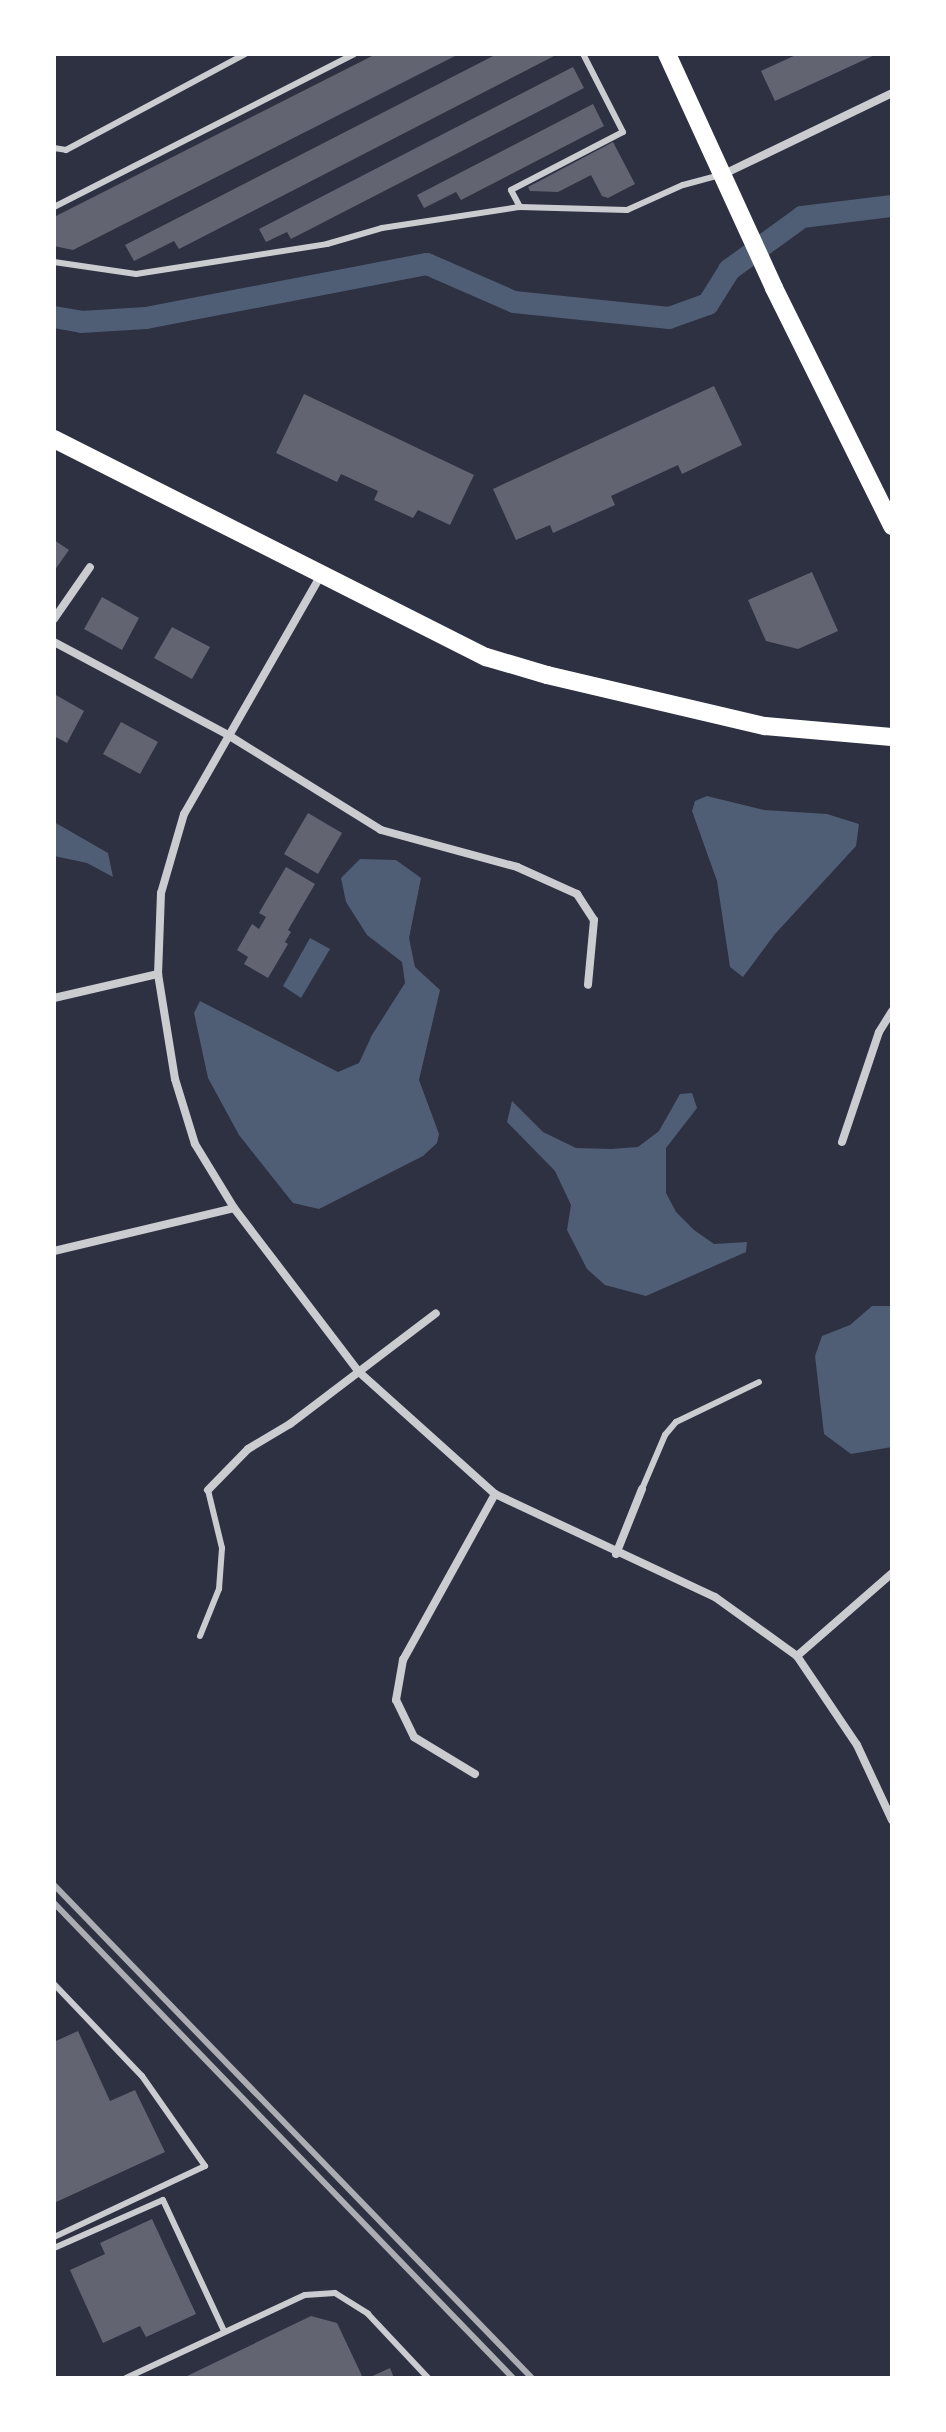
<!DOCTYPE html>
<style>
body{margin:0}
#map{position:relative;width:946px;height:2432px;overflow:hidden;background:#2d3142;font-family:Merriweather,serif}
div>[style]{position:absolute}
.water>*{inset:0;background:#4f5d75}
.canal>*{height:22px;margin:-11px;padding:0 11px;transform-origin:11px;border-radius:11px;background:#4f5d75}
.building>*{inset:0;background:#626471}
.service>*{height:6px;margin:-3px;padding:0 3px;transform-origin:3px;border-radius:3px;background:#caccd0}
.minor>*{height:8px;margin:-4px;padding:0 4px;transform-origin:4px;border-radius:4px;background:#caccd0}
.primary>*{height:18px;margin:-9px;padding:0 9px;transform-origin:9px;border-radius:9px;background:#fff}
.rail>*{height:6px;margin:-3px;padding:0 3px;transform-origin:3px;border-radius:3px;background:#abadb3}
span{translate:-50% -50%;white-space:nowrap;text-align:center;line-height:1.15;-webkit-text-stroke:8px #fff;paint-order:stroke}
.frame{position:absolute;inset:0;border:56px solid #fff;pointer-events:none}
</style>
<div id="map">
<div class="water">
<i style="clip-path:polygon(707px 796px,764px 810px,827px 814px,859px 824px,856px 846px,775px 934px,743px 977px,730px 967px,717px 881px,692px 811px,695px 801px)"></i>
<i style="clip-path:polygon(54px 822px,108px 853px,113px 877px,87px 863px,54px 856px)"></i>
<i style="clip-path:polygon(360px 859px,396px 860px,421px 878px,409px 938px,415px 967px,440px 990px,419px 1080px,439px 1134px,437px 1143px,423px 1156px,319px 1209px,293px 1203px,239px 1135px,208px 1078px,194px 1013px,200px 1001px,338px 1072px,359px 1063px,372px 1035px,405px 983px,402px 962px,367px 935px,346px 902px,341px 878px)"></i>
<i style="clip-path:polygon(310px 938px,330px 949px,301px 998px,283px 986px)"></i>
<i style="clip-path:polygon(692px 1093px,697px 1108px,666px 1148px,666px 1193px,676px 1212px,694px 1230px,714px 1244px,747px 1242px,746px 1252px,646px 1296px,605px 1285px,587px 1269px,567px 1230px,571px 1205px,555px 1171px,507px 1122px,512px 1101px,543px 1132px,576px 1148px,611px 1149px,638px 1147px,659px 1131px,680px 1094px)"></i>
<i style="clip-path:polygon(872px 1306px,892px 1306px,892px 1447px,851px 1454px,824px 1434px,815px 1356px,822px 1336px,850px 1325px)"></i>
</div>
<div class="canal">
<i style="left:54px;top:317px;width:27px;rotate:10deg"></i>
<i style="left:81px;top:322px;width:65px;rotate:-3.5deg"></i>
<i style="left:146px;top:318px;width:286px;rotate:-10.9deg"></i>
<i style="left:427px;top:264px;width:95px;rotate:23.6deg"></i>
<i style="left:514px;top:302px;width:156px;rotate:5.9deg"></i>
<i style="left:669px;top:318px;width:41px;rotate:-19.7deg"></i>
<i style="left:708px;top:304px;width:40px;rotate:-58deg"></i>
<i style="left:729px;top:270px;width:90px;rotate:-36deg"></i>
<i style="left:802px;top:217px;width:91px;rotate:-7deg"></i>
</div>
<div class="building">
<i style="clip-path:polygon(376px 54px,459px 54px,73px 250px,54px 246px,54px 217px)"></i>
<i style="clip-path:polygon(497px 54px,558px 54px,179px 249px,174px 241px,134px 261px,125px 245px)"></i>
<i style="clip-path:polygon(798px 54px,877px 54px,775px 101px,761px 71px)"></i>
<i style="clip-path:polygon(573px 67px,584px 88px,291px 239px,287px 232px,266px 242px,259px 229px)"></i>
<i style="clip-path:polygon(593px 104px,604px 126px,461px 200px,456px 192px,424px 208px,417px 195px)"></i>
<i style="clip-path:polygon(613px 142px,635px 184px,608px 198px,602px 196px,591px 175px,558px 192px,530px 191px,528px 187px)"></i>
<i style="clip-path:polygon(714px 386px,742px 445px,682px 474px,678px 465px,611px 496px,615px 505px,553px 533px,550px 525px,516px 540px,493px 489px)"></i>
<i style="clip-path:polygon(304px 394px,474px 475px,450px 525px,418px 510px,413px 518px,374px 500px,378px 491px,341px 474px,337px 482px,276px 453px)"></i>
<i style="clip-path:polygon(54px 540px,69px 550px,54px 571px)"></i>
<i style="clip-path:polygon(812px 572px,838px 631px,798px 649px,766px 641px,748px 600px)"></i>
<i style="clip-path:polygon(102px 597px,139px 618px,122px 650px,84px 629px)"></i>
<i style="clip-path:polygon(172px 627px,210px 647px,192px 679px,154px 658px)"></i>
<i style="clip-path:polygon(54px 694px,84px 711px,67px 743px,54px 736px)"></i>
<i style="clip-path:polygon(121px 722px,158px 742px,140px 774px,103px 754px)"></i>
<i style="clip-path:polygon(308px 813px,342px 833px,318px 874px,284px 854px)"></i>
<i style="clip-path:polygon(286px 867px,315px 884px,288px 930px,291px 932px,285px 942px,288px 944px,268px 978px,244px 964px,248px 957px,237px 950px,252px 924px,259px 929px,266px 917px,259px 913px)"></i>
<i style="clip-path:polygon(78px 2031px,110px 2101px,135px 2090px,165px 2152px,54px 2203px,54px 2036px,56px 2041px)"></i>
<i style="clip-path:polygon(152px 2219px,196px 2314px,146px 2337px,140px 2326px,103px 2343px,70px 2270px,105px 2254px,100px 2243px)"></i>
<i style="clip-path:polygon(311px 2316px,337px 2323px,363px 2378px,183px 2378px)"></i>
<i style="clip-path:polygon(390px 2368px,394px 2378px,368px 2378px)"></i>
</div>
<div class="service">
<i style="left:54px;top:148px;width:12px;rotate:9deg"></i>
<i style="left:66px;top:150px;width:203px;rotate:-28.2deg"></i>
<i style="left:54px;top:207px;width:337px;rotate:-27deg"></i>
<i style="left:520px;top:207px;width:19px;rotate:-118deg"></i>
<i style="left:511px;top:190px;width:126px;rotate:-27.4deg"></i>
<i style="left:623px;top:132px;width:88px;rotate:-117.1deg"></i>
<i style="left:54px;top:262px;width:83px;rotate:8.3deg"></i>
<i style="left:136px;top:274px;width:193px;rotate:-8.9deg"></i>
<i style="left:327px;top:244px;width:57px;rotate:-16.2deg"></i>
<i style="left:382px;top:228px;width:140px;rotate:-8.7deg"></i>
<i style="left:520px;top:207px;width:107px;rotate:1.6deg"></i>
<i style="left:627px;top:210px;width:61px;rotate:-24.1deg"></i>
<i style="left:683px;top:185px;width:38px;rotate:-15deg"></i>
<i style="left:642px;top:1489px;width:59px;rotate:-66.9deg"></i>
<i style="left:665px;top:1435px;width:17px;rotate:-50deg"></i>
<i style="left:676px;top:1422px;width:92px;rotate:-25.7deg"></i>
<i style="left:200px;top:1636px;width:51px;rotate:-68deg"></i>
<i style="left:219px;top:1589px;width:41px;rotate:-85.8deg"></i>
<i style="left:222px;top:1548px;width:60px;rotate:-103.6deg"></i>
<i style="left:54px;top:1984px;width:127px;rotate:46.3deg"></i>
<i style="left:142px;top:2076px;width:110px;rotate:55deg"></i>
<i style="left:205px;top:2166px;width:167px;rotate:154.8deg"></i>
<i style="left:54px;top:2248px;width:119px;rotate:-23.8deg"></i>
<i style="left:163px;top:2200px;width:145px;rotate:65deg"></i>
<i style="left:126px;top:2378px;width:197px;rotate:-24.9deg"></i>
<i style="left:305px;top:2295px;width:30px;rotate:-4deg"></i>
<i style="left:335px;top:2293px;width:39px;rotate:32deg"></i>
<i style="left:368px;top:2314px;width:88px;rotate:46.8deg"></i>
</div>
<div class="minor">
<i style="left:724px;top:174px;width:187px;rotate:-25.7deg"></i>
<i style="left:321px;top:575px;width:275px;rotate:119.8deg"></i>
<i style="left:184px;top:814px;width:82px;rotate:106.2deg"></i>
<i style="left:161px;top:893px;width:81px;rotate:92.1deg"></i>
<i style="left:158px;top:974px;width:106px;rotate:80.8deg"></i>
<i style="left:175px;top:1079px;width:68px;rotate:72.9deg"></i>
<i style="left:195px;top:1144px;width:75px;rotate:58.6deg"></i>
<i style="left:234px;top:1208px;width:206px;rotate:52.7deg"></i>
<i style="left:359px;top:1372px;width:183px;rotate:41.9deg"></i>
<i style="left:495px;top:1494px;width:243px;rotate:25.1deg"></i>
<i style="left:715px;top:1597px;width:101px;rotate:35.7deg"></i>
<i style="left:797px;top:1656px;width:107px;rotate:56deg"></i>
<i style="left:857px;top:1745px;width:83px;rotate:65deg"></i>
<i style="left:54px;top:619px;width:63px;rotate:-55.3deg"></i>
<i style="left:54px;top:642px;width:197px;rotate:28.1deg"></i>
<i style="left:228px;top:735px;width:180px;rotate:31.8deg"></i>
<i style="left:381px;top:830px;width:141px;rotate:15.2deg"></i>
<i style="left:517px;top:867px;width:66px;rotate:24.2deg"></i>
<i style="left:577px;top:894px;width:31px;rotate:57deg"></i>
<i style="left:594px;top:920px;width:65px;rotate:95.3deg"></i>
<i style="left:54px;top:998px;width:107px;rotate:-13deg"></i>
<i style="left:842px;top:1142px;width:116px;rotate:-71.4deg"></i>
<i style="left:879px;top:1032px;width:25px;rotate:-58deg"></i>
<i style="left:54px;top:1251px;width:185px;rotate:-13.4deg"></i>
<i style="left:208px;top:1490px;width:57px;rotate:-45.7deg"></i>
<i style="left:248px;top:1449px;width:49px;rotate:-30.8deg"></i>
<i style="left:290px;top:1424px;width:183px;rotate:-37.2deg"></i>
<i style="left:616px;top:1554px;width:70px;rotate:-68.2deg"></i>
<i style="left:797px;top:1656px;width:126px;rotate:-41.1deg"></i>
<i style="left:475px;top:1774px;width:71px;rotate:-148.8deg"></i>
<i style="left:414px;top:1737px;width:41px;rotate:-115.9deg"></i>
<i style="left:396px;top:1700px;width:41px;rotate:-80.1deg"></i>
<i style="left:403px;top:1660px;width:190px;rotate:-61deg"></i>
</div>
<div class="primary">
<i style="left:667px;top:54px;width:257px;rotate:65.4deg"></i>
<i style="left:774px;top:288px;width:266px;rotate:63.6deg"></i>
<i style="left:54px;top:439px;width:484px;rotate:26.8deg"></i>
<i style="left:486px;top:657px;width:64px;rotate:16.4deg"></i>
<i style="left:547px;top:675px;width:224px;rotate:13.2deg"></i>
<i style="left:765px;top:726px;width:127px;rotate:5deg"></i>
</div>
<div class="rail">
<i style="left:54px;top:1885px;width:687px;rotate:45.89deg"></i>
<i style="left:54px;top:1903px;width:661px;rotate:45.98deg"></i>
</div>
<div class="frame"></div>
</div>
